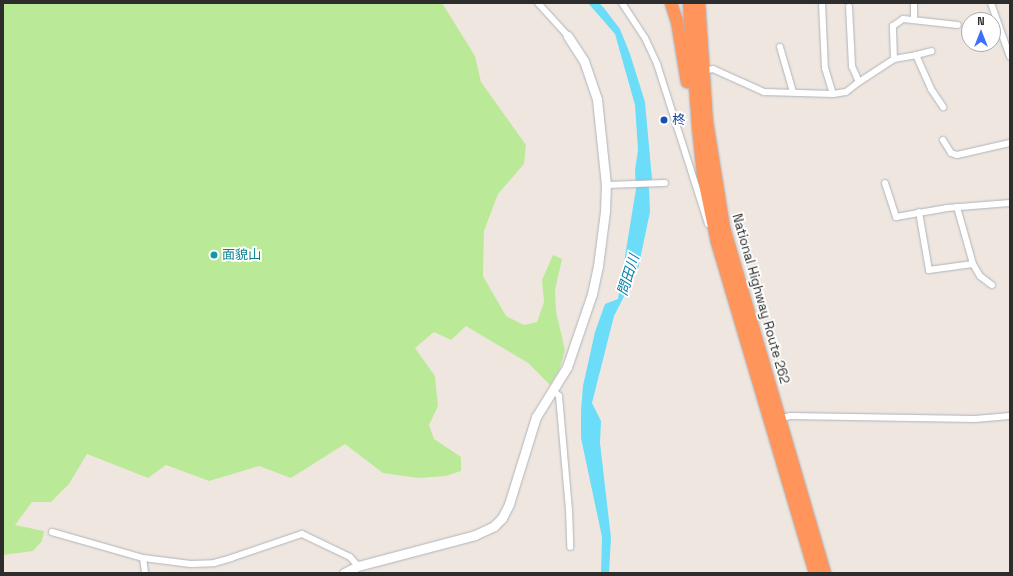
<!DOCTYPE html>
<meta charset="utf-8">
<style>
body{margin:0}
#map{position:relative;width:1013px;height:576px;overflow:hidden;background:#efe7df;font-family:"Space Grotesk","Noto Sans JP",sans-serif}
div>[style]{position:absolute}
.green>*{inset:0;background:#baea98}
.water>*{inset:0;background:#6bddf8}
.roads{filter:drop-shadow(0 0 1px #afb3bd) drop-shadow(0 0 1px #afb3bd)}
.street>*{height:6px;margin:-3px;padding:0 3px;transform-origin:3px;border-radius:3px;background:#fff}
.secondary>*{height:9px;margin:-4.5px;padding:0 4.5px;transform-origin:4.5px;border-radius:4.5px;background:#fff}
.highway>*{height:12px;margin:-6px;padding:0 6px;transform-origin:6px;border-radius:6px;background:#ff955a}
.dots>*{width:11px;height:11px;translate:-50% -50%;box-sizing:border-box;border:2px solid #fff;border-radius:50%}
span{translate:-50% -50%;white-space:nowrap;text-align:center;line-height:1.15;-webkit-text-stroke:3.5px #fff;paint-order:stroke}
.transit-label{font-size:13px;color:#164399}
.left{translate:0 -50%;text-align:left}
.culture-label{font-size:13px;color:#0d838f}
.street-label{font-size:13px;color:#2d2d2d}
.water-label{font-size:14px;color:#037eab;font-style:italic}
.frame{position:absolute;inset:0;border:4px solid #2d2d2d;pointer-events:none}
.north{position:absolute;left:961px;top:12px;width:40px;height:40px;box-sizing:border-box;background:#fff;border:1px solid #ababab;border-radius:50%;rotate:0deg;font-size:11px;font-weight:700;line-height:16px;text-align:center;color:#2d2d2d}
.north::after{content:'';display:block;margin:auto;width:14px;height:18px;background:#3c6fff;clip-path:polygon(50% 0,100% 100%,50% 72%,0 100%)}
</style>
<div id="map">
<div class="green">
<i style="clip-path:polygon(3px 3px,442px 3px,475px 56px,481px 82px,526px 145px,524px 164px,498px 194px,484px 231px,483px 276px,506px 316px,524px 325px,537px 322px,544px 302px,542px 280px,553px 255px,562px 259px,555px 290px,556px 311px,565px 350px,560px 368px,550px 385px,528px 363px,466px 326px,451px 340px,434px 332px,415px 348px,435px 376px,438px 406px,429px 425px,434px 439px,461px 457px,461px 471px,446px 476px,418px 478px,383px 473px,345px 444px,291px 478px,259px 466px,209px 481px,166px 465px,148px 478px,87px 454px,69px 484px,51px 502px,32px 502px,15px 525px,44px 531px,42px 541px,33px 551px,3px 555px)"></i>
</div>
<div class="water">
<i style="clip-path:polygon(588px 3px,599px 3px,604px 8px,620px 29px,630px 54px,645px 102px,652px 179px,649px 187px,650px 212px,638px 269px,614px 316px,592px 403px,601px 421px,600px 443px,611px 538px,609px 573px,601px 573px,602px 537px,581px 438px,581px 411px,583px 386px,595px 332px,605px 304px,618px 299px,636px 189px,635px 170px,638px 150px,635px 105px,615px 34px)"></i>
</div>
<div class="roads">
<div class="street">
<i style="left:538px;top:3px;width:45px;rotate:47.7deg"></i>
<i style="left:622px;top:3px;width:42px;rotate:56.7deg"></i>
<i style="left:645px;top:38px;width:29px;rotate:65deg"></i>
<i style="left:657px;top:64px;width:168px;rotate:72.3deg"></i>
<i style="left:822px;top:3px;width:65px;rotate:87.4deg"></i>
<i style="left:825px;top:68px;width:27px;rotate:73deg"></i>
<i style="left:833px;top:94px;width:13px;rotate:-9deg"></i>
<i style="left:846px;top:92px;width:16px;rotate:-38deg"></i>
<i style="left:859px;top:82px;width:17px;rotate:-114deg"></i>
<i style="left:852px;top:66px;width:59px;rotate:-92.9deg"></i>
<i style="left:991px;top:3px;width:57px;rotate:70.6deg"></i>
<i style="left:914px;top:20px;width:17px;rotate:-90deg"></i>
<i style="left:780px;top:47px;width:47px;rotate:73.9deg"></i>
<i style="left:916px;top:55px;width:16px;rotate:-14deg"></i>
<i style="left:894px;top:59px;width:33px;rotate:-92deg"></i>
<i style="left:893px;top:26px;width:12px;rotate:-35deg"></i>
<i style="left:903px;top:19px;width:55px;rotate:6.2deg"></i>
<i style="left:702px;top:71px;width:11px;rotate:-10deg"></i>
<i style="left:713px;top:69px;width:56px;rotate:24.3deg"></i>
<i style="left:764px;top:92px;width:69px;rotate:1.7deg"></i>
<i style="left:859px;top:82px;width:42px;rotate:-33.3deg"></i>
<i style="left:894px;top:59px;width:22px;rotate:-10deg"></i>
<i style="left:916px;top:55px;width:37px;rotate:66deg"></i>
<i style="left:931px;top:89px;width:22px;rotate:56deg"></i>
<i style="left:943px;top:140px;width:15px;rotate:58deg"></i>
<i style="left:951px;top:153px;width:6px;rotate:18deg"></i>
<i style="left:957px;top:155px;width:54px;rotate:-12.8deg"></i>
<i style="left:885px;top:183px;width:36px;rotate:72deg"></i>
<i style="left:896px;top:217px;width:52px;rotate:-10deg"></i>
<i style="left:947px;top:208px;width:63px;rotate:-4.5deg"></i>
<i style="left:606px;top:185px;width:59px;rotate:-1.9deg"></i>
<i style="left:957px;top:207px;width:59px;rotate:74.3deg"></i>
<i style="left:973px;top:264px;width:14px;rotate:60deg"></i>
<i style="left:980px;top:276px;width:15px;rotate:37deg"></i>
<i style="left:919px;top:212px;width:59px;rotate:80.2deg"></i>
<i style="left:929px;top:270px;width:44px;rotate:-7.8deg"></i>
<i style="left:554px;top:391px;width:7px;rotate:45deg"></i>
<i style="left:559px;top:396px;width:114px;rotate:85deg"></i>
<i style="left:569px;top:510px;width:37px;rotate:88deg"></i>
<i style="left:779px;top:419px;width:11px;rotate:-15deg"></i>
<i style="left:790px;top:416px;width:185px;rotate:0.9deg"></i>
<i style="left:975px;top:419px;width:35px;rotate:-5deg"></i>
<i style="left:52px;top:532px;width:95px;rotate:15.9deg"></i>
<i style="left:143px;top:558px;width:48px;rotate:7.1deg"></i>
<i style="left:191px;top:564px;width:23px;rotate:-2deg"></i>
<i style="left:214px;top:563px;width:18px;rotate:-16deg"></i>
<i style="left:231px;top:558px;width:75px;rotate:-18.7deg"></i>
<i style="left:302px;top:534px;width:53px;rotate:25.6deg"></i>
<i style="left:350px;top:557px;width:12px;rotate:48deg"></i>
<i style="left:143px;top:558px;width:15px;rotate:82deg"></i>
</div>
<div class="secondary">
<i style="left:344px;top:573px;width:16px;rotate:-27deg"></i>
<i style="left:358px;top:566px;width:121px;rotate:-14.8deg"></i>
<i style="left:475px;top:535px;width:21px;rotate:-25deg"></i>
<i style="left:494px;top:526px;width:11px;rotate:-45deg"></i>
<i style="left:502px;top:518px;width:16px;rotate:-63deg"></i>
<i style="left:509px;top:504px;width:91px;rotate:-72.8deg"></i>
<i style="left:536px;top:417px;width:59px;rotate:-58.2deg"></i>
<i style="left:567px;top:367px;width:77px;rotate:-71.1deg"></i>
<i style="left:592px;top:294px;width:29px;rotate:-78deg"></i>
<i style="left:598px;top:266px;width:55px;rotate:-82.7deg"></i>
<i style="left:605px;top:211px;width:26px;rotate:-88deg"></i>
<i style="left:606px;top:185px;width:86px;rotate:-96deg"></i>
<i style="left:597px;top:99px;width:40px;rotate:-108.9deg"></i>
<i style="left:584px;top:61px;width:30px;rotate:-123deg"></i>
</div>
<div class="highway">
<i style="left:671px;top:3px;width:19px;rotate:72deg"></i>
<i style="left:677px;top:21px;width:62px;rotate:80.7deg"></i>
<i style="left:689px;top:3px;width:124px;rotate:85.8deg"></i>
<i style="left:698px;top:127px;width:47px;rotate:83.9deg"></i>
<i style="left:703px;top:174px;width:69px;rotate:78.4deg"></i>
<i style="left:717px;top:242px;width:345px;rotate:73.5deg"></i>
<i style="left:699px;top:3px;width:119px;rotate:86.2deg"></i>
<i style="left:707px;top:122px;width:107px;rotate:80.9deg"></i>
<i style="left:724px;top:228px;width:359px;rotate:73.7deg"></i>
</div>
</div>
<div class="dots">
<i style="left:664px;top:120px;background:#1a4fb4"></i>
<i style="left:214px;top:255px;background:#0f9aa8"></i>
</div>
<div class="transit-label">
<span class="left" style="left:672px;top:120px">柊</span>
</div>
<div class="culture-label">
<span class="left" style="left:222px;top:255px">面貌山</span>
</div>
<div class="street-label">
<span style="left:760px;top:299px;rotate:74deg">National Highway Route 262</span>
</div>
<div class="water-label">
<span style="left:628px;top:275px;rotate:-72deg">問田川</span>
</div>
<div class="frame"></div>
<div class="north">N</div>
</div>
